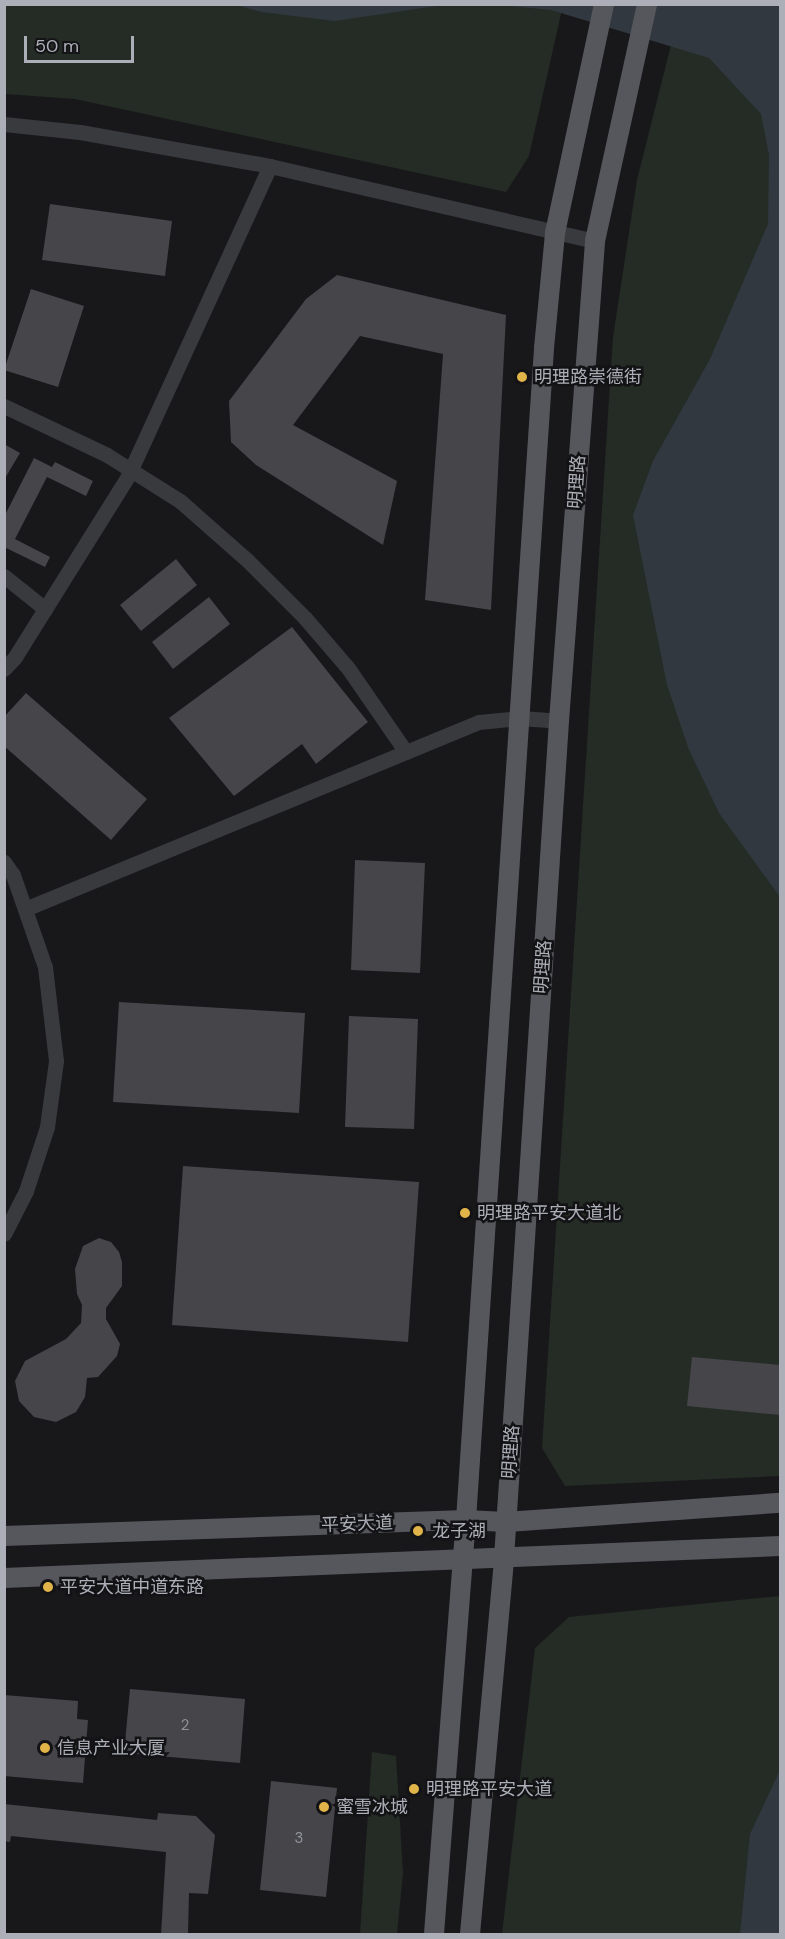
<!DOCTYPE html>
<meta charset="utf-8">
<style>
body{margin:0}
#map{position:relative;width:785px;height:1939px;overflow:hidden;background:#18181a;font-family:"DM Sans","Noto Sans SC",sans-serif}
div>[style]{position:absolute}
.green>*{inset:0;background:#242c25}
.water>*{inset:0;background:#31383f}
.building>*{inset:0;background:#45454a}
.minor>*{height:15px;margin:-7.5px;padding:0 7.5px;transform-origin:7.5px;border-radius:7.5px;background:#393a3e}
.major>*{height:20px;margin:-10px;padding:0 10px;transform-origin:10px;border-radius:10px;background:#56575d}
.dots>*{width:16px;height:16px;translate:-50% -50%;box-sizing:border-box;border:3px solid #131315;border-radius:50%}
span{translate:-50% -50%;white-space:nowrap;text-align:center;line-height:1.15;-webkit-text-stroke:5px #131315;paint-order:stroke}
.number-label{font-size:15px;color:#92949c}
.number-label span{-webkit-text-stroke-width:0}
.poi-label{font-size:18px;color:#acafb8}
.left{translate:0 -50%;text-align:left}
.street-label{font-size:18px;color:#acafb8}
.frame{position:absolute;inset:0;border:6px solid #acafb8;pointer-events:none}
.scale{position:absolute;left:24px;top:36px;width:110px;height:27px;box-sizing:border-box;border:3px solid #acafb8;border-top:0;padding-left:8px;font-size:18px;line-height:21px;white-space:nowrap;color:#acafb8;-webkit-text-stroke:4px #131315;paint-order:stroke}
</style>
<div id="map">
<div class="green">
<i style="clip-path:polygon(4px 5px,563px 5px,529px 156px,506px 192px,75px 99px,5px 94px)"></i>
<i style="clip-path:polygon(681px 5px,780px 5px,780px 1476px,565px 1486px,542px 1448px,613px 337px,637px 180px)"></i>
<i style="clip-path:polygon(780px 1596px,780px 1934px,502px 1934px,535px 1648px,569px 1617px)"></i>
<i style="clip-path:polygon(372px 1752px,396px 1756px,403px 1873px,397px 1934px,360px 1934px)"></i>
</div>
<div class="water">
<i style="clip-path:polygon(237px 5px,443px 5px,335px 21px,261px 12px)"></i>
<i style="clip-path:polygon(501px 5px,780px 5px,780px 897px,719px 813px,689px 750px,667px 685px,633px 515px,653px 461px,710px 359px,768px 224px,769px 155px,761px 114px,709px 58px,551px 10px)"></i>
<i style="clip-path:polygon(780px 1770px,780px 1934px,740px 1934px,750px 1834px)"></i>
</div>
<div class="building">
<i style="clip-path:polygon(50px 204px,172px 221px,165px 276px,42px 260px)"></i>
<i style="clip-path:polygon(337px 275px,506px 315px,491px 610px,425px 600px,443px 354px,360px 336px,293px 425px,397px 481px,383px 545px,256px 465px,231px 442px,229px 401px,306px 299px)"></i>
<i style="clip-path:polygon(31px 289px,84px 306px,58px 387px,4px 370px)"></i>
<i style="clip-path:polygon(4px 444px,20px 453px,4px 480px)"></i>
<i style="clip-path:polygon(34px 458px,52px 467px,55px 462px,93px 481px,86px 496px,47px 477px,15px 539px,50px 557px,45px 567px,4px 547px,4px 517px)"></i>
<i style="clip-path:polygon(176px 559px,197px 585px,141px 631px,120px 605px)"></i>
<i style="clip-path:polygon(209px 597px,230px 624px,173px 669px,152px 642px)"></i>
<i style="clip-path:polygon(292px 627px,368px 722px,316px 764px,302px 744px,234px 796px,169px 718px)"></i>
<i style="clip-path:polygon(26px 693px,147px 799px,111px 840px,4px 746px,4px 717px)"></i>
<i style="clip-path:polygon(355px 860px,425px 863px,420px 973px,351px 970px)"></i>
<i style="clip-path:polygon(119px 1002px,305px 1013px,299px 1113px,113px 1102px)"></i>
<i style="clip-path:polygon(349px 1016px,418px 1019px,414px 1129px,345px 1127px)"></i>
<i style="clip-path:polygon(183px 1166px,419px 1182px,408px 1342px,172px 1325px)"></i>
<i style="clip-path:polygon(99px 1238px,111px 1242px,119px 1252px,122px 1262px,122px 1286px,106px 1308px,106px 1319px,120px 1344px,117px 1356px,98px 1377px,87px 1378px,85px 1397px,76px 1412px,56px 1422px,34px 1417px,19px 1401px,15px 1381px,25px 1361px,66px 1339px,81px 1323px,82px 1305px,77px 1294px,75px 1269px,83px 1246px)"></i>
<i style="clip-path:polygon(692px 1357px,780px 1365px,780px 1415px,687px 1406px)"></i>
<i style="clip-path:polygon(130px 1689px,245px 1699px,240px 1763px,124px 1753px)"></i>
<i style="clip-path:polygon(4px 1695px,78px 1701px,77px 1719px,88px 1720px,83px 1783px,4px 1776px)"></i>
<i style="clip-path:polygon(271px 1781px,337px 1788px,326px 1897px,260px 1890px)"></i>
<i style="clip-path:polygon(4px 1804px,157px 1820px,158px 1813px,196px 1816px,215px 1835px,208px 1894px,189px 1893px,188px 1934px,161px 1934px,166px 1852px,11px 1836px,10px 1842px,4px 1841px)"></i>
</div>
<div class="minor">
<i style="left:4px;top:124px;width:76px;rotate:6deg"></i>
<i style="left:80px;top:132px;width:193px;rotate:10.1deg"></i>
<i style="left:270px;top:166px;width:334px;rotate:13deg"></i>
<i style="left:4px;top:406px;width:114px;rotate:25.4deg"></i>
<i style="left:107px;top:455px;width:86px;rotate:32.2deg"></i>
<i style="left:180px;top:501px;width:91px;rotate:41.4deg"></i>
<i style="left:248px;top:561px;width:81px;rotate:45deg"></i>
<i style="left:305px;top:618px;width:66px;rotate:49.3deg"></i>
<i style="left:348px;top:668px;width:102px;rotate:55.4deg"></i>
<i style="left:4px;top:576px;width:53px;rotate:38.8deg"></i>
<i style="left:4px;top:669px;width:16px;rotate:-47deg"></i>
<i style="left:15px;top:657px;width:213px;rotate:-58deg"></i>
<i style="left:128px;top:476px;width:341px;rotate:-65.4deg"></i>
<i style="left:4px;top:862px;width:16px;rotate:55deg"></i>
<i style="left:13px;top:875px;width:97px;rotate:70.8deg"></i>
<i style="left:45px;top:967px;width:95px;rotate:83.3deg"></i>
<i style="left:56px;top:1061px;width:67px;rotate:97.8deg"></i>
<i style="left:47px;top:1127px;width:67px;rotate:108.2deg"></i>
<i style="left:26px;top:1191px;width:48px;rotate:117.1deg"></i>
<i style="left:25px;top:909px;width:491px;rotate:-22.4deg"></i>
<i style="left:479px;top:722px;width:41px;rotate:-5.6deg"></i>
<i style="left:520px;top:718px;width:39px;rotate:4deg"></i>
</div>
<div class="major">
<i style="left:4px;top:1536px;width:462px;rotate:-2deg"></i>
<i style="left:466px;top:1520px;width:40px;rotate:2.9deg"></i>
<i style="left:506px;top:1522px;width:275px;rotate:-4deg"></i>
<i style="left:4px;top:1578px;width:777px;rotate:-2.36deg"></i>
<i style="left:434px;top:1934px;width:415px;rotate:-85.6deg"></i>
<i style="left:466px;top:1520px;width:1175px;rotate:-86.19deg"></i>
<i style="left:544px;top:348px;width:116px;rotate:-84.5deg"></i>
<i style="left:555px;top:233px;width:234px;rotate:-77.9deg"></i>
<i style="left:470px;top:1934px;width:378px;rotate:-84.8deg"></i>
<i style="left:504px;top:1558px;width:839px;rotate:-86.24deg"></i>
<i style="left:559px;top:721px;width:481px;rotate:-85.7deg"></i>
<i style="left:595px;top:241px;width:243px;rotate:-77.6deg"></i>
</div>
<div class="dots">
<i style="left:522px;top:377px;background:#e1b449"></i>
<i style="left:465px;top:1213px;background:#e1b449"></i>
<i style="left:418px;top:1531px;background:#e1b449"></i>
<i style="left:48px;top:1587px;background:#e1b449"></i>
<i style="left:45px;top:1748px;background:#e1b449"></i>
<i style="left:414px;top:1789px;background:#e1b449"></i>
<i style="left:324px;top:1807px;background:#e1b449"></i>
</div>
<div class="number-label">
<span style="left:185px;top:1726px">2</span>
<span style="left:299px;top:1839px">3</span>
</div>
<div class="poi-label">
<span class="left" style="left:534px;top:377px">明理路崇德街</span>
<span class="left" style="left:477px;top:1213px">明理路平安大道北</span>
<span class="left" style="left:432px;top:1531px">龙子湖</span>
<span class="left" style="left:60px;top:1587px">平安大道中道东路</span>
<span class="left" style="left:57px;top:1748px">信息产业大厦</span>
<span class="left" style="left:426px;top:1789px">明理路平安大道</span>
<span class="left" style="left:336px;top:1807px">蜜雪冰城</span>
</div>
<div class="street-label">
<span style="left:577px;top:482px;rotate:-86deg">明理路</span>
<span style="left:543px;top:967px;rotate:-86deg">明理路</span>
<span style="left:511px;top:1452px;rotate:-86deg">明理路</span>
<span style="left:357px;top:1524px;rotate:-2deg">平安大道</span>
</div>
<div class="frame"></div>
<div class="scale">50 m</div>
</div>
